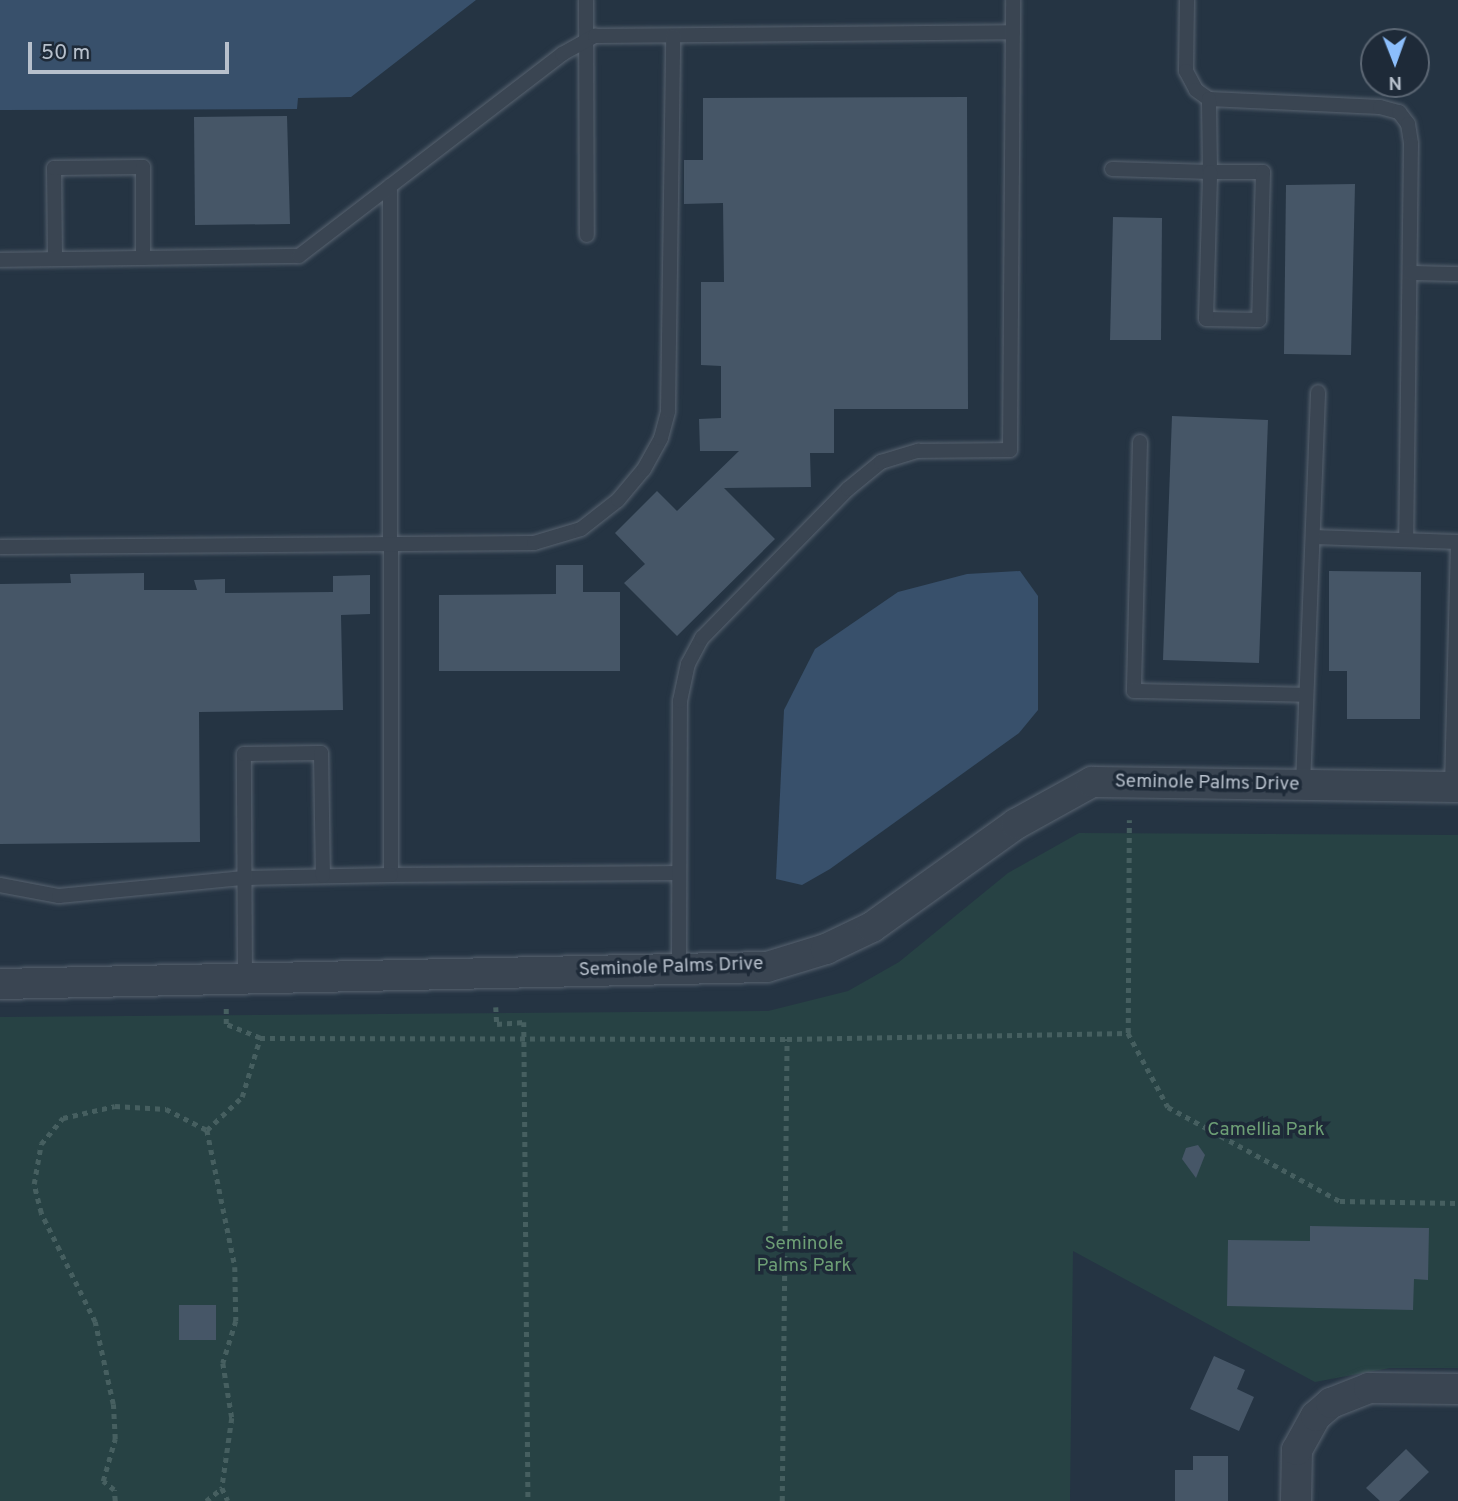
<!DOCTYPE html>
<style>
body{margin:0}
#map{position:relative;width:1458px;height:1501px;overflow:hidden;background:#253443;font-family:Overpass,sans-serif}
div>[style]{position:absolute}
.green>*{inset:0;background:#274244}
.water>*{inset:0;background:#38506b}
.building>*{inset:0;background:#465667}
.path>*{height:4.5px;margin-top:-2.25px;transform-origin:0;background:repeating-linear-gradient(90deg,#465f60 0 5px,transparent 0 10px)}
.roads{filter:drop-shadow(0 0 2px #586370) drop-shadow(0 0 2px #586370)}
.service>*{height:14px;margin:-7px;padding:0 7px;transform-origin:7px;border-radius:7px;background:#3a4552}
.minor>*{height:30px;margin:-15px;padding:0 15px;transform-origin:15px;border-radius:15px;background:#3a4552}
span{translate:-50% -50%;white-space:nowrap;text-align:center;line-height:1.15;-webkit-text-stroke:7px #1e2a38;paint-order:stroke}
.street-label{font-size:19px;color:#b7c0cc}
.park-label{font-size:19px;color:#6d9e75}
.north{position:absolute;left:1360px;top:28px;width:70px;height:70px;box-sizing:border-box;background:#1e2a38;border:2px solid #5b6673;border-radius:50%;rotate:179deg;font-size:19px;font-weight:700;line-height:28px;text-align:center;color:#b7c0cc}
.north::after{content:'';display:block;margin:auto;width:24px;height:32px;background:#8cbefc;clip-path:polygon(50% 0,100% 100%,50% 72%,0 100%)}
.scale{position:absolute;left:28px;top:42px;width:201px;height:32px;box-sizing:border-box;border:4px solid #b7c0cc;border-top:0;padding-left:9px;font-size:21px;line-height:24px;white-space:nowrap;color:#b7c0cc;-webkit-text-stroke:5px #1e2a38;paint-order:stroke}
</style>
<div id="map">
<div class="green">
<i style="clip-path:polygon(1079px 833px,1458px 835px,1458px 1368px,1390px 1368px,1315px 1382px,1073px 1251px,1070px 1501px,0 1501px,0 1017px,768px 1011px,848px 991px,899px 962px,1008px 873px)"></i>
</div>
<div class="water">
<i style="clip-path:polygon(0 0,476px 0,351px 97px,298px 98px,297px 109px,0 110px)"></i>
<i style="clip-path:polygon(1020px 571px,1038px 596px,1038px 710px,1019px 733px,830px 869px,802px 885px,776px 879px,784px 710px,815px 649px,898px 592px,967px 574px)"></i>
</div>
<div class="building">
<i style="clip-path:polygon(967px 97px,968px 409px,834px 409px,834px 453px,810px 453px,811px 487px,724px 488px,775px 539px,677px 636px,624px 583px,645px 564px,615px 533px,657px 491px,677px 511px,739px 451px,700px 451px,699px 419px,721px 418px,721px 366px,701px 365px,701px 282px,724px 282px,723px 203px,684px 204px,684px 160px,703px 160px,703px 98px)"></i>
<i style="clip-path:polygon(287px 116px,290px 224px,195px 225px,194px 117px)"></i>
<i style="clip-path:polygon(1355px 184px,1351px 355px,1284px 354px,1286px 185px)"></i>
<i style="clip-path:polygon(1113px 217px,1162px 218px,1161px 340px,1110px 340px)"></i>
<i style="clip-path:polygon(1172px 416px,1268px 420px,1259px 663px,1163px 660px)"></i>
<i style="clip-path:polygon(556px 565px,583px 565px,583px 592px,620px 592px,620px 671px,439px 671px,439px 595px,556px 594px)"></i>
<i style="clip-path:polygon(1329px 571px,1421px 572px,1420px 719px,1347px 719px,1347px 671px,1329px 671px)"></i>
<i style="clip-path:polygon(144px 573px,144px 590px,197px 590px,194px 580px,225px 579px,225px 593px,333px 592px,333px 576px,370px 575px,370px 614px,341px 615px,343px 710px,199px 712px,200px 842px,0 844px,0 584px,71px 583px,70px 574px)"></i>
<i style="clip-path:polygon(1198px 1145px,1205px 1155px,1196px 1178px,1182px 1159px,1186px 1148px)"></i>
<i style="clip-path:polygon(1310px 1226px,1429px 1228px,1428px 1280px,1414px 1279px,1413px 1310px,1227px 1306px,1228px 1240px,1310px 1241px)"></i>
<i style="clip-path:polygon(179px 1305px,216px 1305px,216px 1340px,179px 1340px)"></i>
<i style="clip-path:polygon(1214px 1356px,1245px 1370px,1237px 1389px,1254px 1397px,1239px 1431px,1190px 1409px)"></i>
<i style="clip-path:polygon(1406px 1449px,1429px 1472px,1399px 1501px,1380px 1501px,1366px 1488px)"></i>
<i style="clip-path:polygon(1193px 1456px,1228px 1456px,1228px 1501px,1175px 1501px,1175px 1470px,1193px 1470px)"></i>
</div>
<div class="path">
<i style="left:496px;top:1007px;width:17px;rotate:87deg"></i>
<i style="left:497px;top:1024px;width:27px;rotate:-4deg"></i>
<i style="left:524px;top:1022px;width:479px;rotate:89.5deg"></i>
<i style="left:1128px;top:1033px;width:84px;rotate:61.6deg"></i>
<i style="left:1168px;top:1107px;width:196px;rotate:28.7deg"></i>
<i style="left:1340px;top:1201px;width:118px;rotate:1deg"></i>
<i style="left:260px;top:1038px;width:527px;rotate:0.11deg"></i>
<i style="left:787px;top:1039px;width:341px;rotate:-1deg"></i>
<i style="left:1128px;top:1033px;width:213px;rotate:-89.7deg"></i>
<i style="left:207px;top:1130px;width:48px;rotate:-43.3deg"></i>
<i style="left:242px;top:1097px;width:62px;rotate:-73deg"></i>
<i style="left:260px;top:1038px;width:37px;rotate:-158deg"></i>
<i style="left:226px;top:1024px;width:17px;rotate:-90deg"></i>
<i style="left:115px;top:1501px;width:11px;rotate:-95deg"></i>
<i style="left:114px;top:1490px;width:14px;rotate:-141deg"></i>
<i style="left:103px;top:1481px;width:44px;rotate:-74.1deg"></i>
<i style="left:115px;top:1439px;width:35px;rotate:-93deg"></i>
<i style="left:113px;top:1404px;width:84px;rotate:-102.4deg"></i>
<i style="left:95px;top:1322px;width:122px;rotate:-116.4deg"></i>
<i style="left:41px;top:1213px;width:30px;rotate:-104deg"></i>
<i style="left:34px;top:1184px;width:41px;rotate:-80.1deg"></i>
<i style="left:41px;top:1144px;width:34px;rotate:-50deg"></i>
<i style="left:63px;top:1118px;width:53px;rotate:-13deg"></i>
<i style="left:115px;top:1106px;width:51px;rotate:3.4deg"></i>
<i style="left:166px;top:1109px;width:46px;rotate:27.1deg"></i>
<i style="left:207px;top:1130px;width:140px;rotate:78.4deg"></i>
<i style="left:235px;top:1267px;width:54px;rotate:88.9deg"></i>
<i style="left:236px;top:1321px;width:44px;rotate:107.2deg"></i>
<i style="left:223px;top:1363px;width:56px;rotate:80.7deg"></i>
<i style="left:232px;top:1418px;width:71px;rotate:98.1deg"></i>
<i style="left:222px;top:1488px;width:14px;rotate:65deg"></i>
<i style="left:206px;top:1501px;width:21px;rotate:-39deg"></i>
<i style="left:782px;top:1501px;width:462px;rotate:-89.4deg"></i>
</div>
<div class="roads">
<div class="service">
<i style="left:586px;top:0;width:235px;rotate:89.8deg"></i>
<i style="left:1187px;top:0;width:71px;rotate:90.8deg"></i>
<i style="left:1186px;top:71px;width:21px;rotate:62deg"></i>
<i style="left:1196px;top:90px;width:16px;rotate:35deg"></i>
<i style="left:1209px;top:99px;width:171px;rotate:2.7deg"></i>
<i style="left:1380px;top:107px;width:20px;rotate:15deg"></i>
<i style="left:1399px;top:112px;width:15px;rotate:53deg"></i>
<i style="left:1408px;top:124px;width:20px;rotate:81deg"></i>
<i style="left:1411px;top:144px;width:396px;rotate:90.7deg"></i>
<i style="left:1112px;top:169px;width:98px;rotate:1.8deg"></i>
<i style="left:1210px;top:172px;width:73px;rotate:-90.8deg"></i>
<i style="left:1210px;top:172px;width:53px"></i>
<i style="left:1263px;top:172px;width:148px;rotate:91.5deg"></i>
<i style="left:1259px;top:320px;width:53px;rotate:-178.9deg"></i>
<i style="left:1206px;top:319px;width:147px;rotate:-88.4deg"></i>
<i style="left:390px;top:186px;width:689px;rotate:89.92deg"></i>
<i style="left:391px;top:875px;width:288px;rotate:-0.4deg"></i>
<i style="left:55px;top:259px;width:91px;rotate:-90.6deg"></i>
<i style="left:54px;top:168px;width:89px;rotate:-0.6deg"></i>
<i style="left:143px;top:167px;width:91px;rotate:90deg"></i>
<i style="left:0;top:260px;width:299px;rotate:-0.8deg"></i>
<i style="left:299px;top:256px;width:332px;rotate:-37.5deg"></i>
<i style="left:562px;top:54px;width:38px;rotate:-29deg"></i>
<i style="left:595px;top:36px;width:418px;rotate:-0.5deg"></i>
<i style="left:1410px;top:273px;width:48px;rotate:1.2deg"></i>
<i style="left:1140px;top:442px;width:249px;rotate:91.4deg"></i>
<i style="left:1134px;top:691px;width:172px;rotate:1.3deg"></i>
<i style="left:1313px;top:537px;width:145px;rotate:2deg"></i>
<i style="left:0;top:547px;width:534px;rotate:-0.43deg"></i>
<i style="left:534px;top:543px;width:49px;rotate:-16.6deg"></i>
<i style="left:581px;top:529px;width:47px;rotate:-38.1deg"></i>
<i style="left:618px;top:500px;width:40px;rotate:-50deg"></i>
<i style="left:644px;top:469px;width:35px;rotate:-61deg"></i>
<i style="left:661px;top:438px;width:28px;rotate:-75deg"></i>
<i style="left:668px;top:411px;width:375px;rotate:-89.2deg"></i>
<i style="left:1303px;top:785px;width:393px;rotate:-87.8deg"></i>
<i style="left:1452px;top:787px;width:240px;rotate:-88.6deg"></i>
<i style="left:0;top:885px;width:60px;rotate:10.6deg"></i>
<i style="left:59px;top:896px;width:186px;rotate:-5.6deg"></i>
<i style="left:244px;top:878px;width:147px;rotate:-1.2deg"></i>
<i style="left:679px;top:969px;width:268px;rotate:-89.8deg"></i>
<i style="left:680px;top:701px;width:38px;rotate:-78deg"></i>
<i style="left:688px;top:664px;width:30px;rotate:-62deg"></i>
<i style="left:702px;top:638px;width:209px;rotate:-45.6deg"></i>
<i style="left:848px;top:489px;width:43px;rotate:-39.3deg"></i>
<i style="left:881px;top:462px;width:39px;rotate:-17deg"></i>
<i style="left:918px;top:451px;width:92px;rotate:-0.6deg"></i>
<i style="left:1010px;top:450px;width:450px;rotate:-89.6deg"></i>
<i style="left:245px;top:978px;width:224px;rotate:-90.3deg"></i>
<i style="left:244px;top:754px;width:77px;rotate:-0.7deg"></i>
<i style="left:321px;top:753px;width:123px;rotate:89.1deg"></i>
</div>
<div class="minor">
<i style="left:0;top:984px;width:767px;rotate:-1.27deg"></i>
<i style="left:767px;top:967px;width:62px;rotate:-17deg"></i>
<i style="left:826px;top:949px;width:51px;rotate:-25.6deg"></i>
<i style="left:872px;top:927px;width:177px;rotate:-35.6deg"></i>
<i style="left:1016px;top:824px;width:87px;rotate:-28.9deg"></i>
<i style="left:1092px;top:782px;width:366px;rotate:0.8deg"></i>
<i style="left:1296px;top:1501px;width:51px;rotate:-88.9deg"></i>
<i style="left:1297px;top:1450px;width:39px;rotate:-61deg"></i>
<i style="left:1316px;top:1416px;width:20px;rotate:-41deg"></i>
<i style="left:1331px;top:1403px;width:41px;rotate:-21.5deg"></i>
<i style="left:1369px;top:1388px;width:89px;rotate:0.6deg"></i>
</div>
</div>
<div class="street-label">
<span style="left:1207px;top:784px;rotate:1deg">Seminole Palms Drive</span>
<span style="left:671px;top:968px;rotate:-2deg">Seminole Palms Drive</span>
</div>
<div class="park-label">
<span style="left:1266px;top:1131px">Camellia Park</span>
<span style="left:804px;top:1256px">Seminole<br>Palms Park</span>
</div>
<div class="north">N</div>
<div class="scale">50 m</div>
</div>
